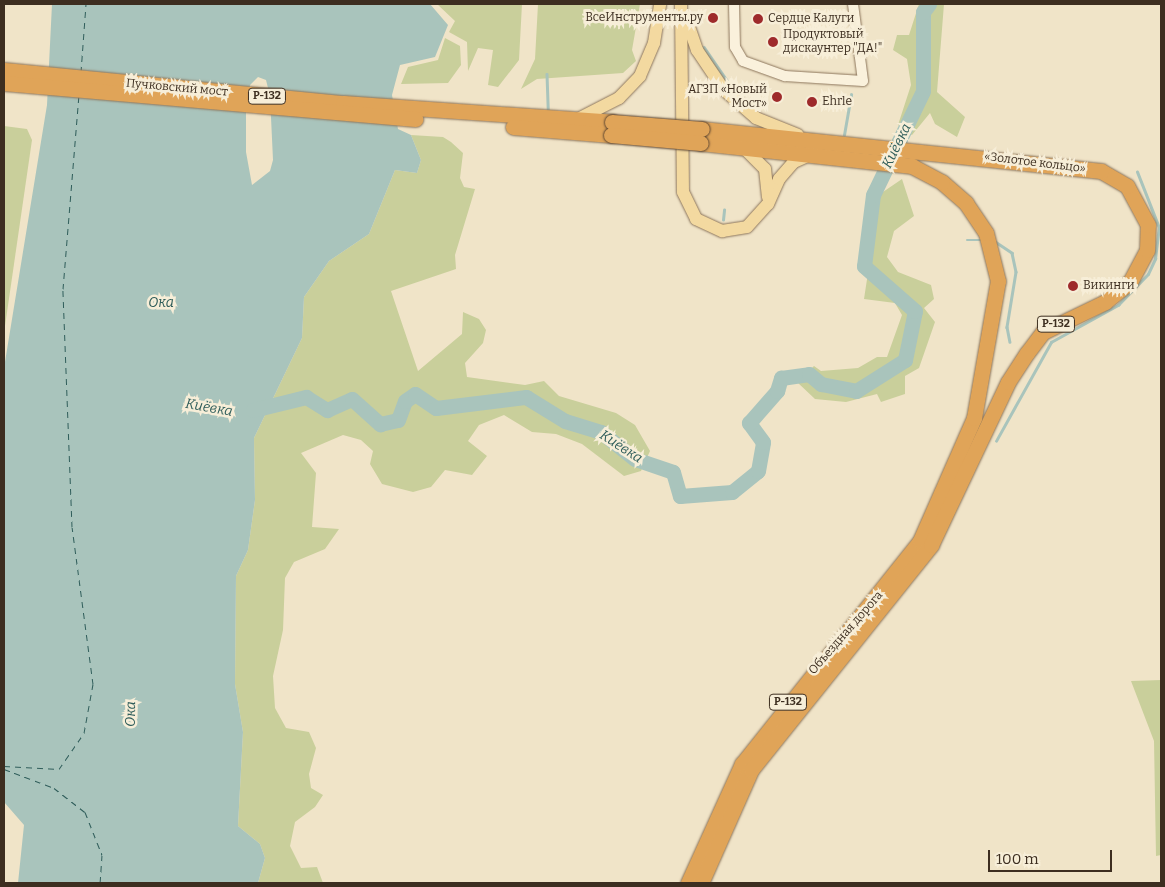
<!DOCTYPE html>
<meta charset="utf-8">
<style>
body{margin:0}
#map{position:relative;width:1165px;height:887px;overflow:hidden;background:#f0e4c8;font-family:Bitter,serif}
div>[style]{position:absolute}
.green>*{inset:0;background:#c9cf9b}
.water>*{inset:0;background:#a9c4bc}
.stream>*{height:2.5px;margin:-1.25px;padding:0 1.25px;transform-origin:1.25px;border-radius:1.25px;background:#a9c4bc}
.river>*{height:15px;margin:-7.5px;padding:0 7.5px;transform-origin:7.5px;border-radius:7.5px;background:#a9c4bc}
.ferry>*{height:1px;margin-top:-0.5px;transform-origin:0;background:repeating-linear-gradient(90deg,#2f5d5a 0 6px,transparent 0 11px)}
.roads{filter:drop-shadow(0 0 1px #8d765c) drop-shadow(0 0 1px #8d765c)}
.minor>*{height:10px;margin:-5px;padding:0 5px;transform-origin:5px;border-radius:5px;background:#faf1dc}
.major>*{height:12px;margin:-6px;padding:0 6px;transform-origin:6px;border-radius:6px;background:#f3d9a0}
.highway>*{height:15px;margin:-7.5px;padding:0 7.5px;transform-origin:7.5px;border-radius:7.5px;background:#e0a458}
.bridges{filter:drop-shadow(0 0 1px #5b4430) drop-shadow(0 0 1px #5b4430)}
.highway-bridge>*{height:15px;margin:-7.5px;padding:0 7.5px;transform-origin:7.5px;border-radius:7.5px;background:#e0a458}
.dots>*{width:14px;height:14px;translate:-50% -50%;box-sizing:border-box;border:2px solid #f7eed8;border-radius:50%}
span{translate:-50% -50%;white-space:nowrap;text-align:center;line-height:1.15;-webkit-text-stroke:5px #f7eed8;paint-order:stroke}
.shield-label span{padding:1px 4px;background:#f7eed8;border:1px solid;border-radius:4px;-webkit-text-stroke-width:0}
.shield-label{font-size:11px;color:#3d2e20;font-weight:700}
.poi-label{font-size:12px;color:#3d2e20}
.right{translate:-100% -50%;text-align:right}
.left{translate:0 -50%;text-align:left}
.street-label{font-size:12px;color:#3d2e20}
.water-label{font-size:14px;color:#2f5d5a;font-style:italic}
.frame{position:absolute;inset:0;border:5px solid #3d2e20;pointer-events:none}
.scale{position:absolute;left:988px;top:850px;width:124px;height:22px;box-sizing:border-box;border:2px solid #3d2e20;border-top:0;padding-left:6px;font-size:15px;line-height:18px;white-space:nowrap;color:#3d2e20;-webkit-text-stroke:4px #f7eed8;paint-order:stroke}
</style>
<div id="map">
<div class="green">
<i style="clip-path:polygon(437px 4px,522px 4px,519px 60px,498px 87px,488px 85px,493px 50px,478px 48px,468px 71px,467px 42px,449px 32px,455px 21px)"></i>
<i style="clip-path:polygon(538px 4px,640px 4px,632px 50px,636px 61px,623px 73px,537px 79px,521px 89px,535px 59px)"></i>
<i style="clip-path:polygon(919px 4px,944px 4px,937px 92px,965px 117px,957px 137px,935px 124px,930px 113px,912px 135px,898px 125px,911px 85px,907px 59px,893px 50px,897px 35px,909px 35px)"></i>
<i style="clip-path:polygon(445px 38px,460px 46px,461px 65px,448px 83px,401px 84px,408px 67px,438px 60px)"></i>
<i style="clip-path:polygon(4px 126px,27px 129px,32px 140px,4px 333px)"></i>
<i style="clip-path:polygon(411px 135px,443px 137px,451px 142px,463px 153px,460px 178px,464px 187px,475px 189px,455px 255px,456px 269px,391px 291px,418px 371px,462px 334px,463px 312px,479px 319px,486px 330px,483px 343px,465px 363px,467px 377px,525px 385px,544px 381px,559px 396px,616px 413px,635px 425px,650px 451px,641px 471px,624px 476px,582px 444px,556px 434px,532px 432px,504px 415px,479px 425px,468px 441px,487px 456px,472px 475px,445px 470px,431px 487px,413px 492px,382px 484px,370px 464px,373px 451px,361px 440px,343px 435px,301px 453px,316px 473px,312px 527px,339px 529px,325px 549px,294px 562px,285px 578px,283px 630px,273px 676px,275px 708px,286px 728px,309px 732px,316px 748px,309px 774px,311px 788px,323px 795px,315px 807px,295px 822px,290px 846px,301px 868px,317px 867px,323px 883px,258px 883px,265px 858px,260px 844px,238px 826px,243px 732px,235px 684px,236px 576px,248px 550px,255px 500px,254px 438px,302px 338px,304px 297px,329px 261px,369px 234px,395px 170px,417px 173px,421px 160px)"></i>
<i style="clip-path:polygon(902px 179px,914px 216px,894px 231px,887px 257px,898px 272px,931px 285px,934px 299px,924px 308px,935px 322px,919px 368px,905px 376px,905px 394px,881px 402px,877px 394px,846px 402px,815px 399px,797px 382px,814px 366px,821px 371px,858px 368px,877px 357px,887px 357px,902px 315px,895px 303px,864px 299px,880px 194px)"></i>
<i style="clip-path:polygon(1161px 680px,1161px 855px,1156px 856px,1154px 741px,1131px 681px)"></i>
</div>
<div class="water">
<i style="clip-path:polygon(evenodd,52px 4px,430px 4px,448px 25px,435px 57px,400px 65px,392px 95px,398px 129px,411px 135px,421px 160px,417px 173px,395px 170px,369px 234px,329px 261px,304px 297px,302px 338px,254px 438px,255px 500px,248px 550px,236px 576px,235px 684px,243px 732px,238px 826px,260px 844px,265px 858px,258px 883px,18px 883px,24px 825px,4px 802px,4px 368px,47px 105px,52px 4px,258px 77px,266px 80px,270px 96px,273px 160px,270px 171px,252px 185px,246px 152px,246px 107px,250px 85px,258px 77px)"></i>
</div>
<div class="stream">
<i style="left:704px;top:47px;width:55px;rotate:55.4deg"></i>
<i style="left:547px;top:74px;width:35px;rotate:88deg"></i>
<i style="left:844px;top:135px;width:41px;rotate:-80.1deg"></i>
<i style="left:723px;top:220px;width:10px;rotate:-84deg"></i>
<i style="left:967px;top:240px;width:16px"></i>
<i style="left:993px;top:240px;width:23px;rotate:34deg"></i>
<i style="left:1012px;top:253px;width:19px;rotate:78deg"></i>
<i style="left:1016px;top:272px;width:56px;rotate:99.3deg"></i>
<i style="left:1007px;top:327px;width:15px;rotate:79deg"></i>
<i style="left:996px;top:441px;width:113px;rotate:-60.9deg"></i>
<i style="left:1051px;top:342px;width:77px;rotate:-28.9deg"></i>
<i style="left:1118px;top:305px;width:43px;rotate:-45.9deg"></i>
<i style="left:1148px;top:274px;width:17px;rotate:-65deg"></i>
<i style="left:1155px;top:259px;width:31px;rotate:-83deg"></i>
<i style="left:1159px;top:228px;width:60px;rotate:-111.4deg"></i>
</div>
<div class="river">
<i style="left:253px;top:410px;width:55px;rotate:-13.8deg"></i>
<i style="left:306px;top:397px;width:25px;rotate:32deg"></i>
<i style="left:327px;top:410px;width:27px;rotate:-24deg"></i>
<i style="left:352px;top:399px;width:38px;rotate:42deg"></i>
<i style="left:380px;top:424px;width:18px;rotate:-13deg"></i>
<i style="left:398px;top:420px;width:20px;rotate:-70deg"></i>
<i style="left:405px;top:401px;width:12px;rotate:-35deg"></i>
<i style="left:415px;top:394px;width:25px;rotate:34deg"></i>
<i style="left:436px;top:408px;width:91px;rotate:-7deg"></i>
<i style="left:526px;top:397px;width:46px;rotate:31.6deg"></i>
<i style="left:565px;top:421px;width:38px;rotate:17deg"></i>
<i style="left:601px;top:432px;width:43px;rotate:38.5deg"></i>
<i style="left:635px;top:459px;width:40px;rotate:18.9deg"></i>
<i style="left:673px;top:472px;width:25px;rotate:74deg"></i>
<i style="left:680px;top:496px;width:52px;rotate:-4.4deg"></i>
<i style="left:732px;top:492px;width:33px;rotate:-39deg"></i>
<i style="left:758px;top:471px;width:29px;rotate:-80deg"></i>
<i style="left:763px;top:442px;width:24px;rotate:-126deg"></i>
<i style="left:749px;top:423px;width:43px;rotate:-48.8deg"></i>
<i style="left:777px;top:391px;width:14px;rotate:-73deg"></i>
<i style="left:781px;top:378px;width:28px;rotate:-8deg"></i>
<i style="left:809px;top:374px;width:16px;rotate:40deg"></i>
<i style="left:821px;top:384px;width:36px;rotate:11deg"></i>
<i style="left:856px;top:391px;width:58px;rotate:-32.3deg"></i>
<i style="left:905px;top:360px;width:50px;rotate:-78.5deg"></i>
<i style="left:915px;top:311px;width:68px;rotate:-138.6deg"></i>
<i style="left:864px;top:266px;width:72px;rotate:-82.8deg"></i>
<i style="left:873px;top:195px;width:115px;rotate:-64.3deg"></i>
<i style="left:923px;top:91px;width:79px;rotate:-90deg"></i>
<i style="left:923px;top:12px;width:10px;rotate:-53deg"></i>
</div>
<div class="ferry">
<i style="left:81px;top:72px;width:68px;rotate:-85.8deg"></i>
<i style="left:4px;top:766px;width:55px;rotate:3.1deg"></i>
<i style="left:59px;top:769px;width:44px;rotate:-55.2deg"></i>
<i style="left:84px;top:733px;width:50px;rotate:-79.6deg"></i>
<i style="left:93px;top:684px;width:158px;rotate:-97.6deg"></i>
<i style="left:72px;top:527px;width:238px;rotate:-92.2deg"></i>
<i style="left:63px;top:289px;width:194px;rotate:-85.3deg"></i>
<i style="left:4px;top:769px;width:53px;rotate:20.8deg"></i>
<i style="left:54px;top:788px;width:39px;rotate:38deg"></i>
<i style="left:85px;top:812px;width:46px;rotate:68.4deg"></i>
<i style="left:102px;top:855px;width:28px;rotate:94deg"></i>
</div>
<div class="roads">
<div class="minor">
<i style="left:734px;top:4px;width:43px;rotate:88.7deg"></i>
<i style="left:735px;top:47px;width:16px;rotate:60deg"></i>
<i style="left:743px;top:61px;width:45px;rotate:19.7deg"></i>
<i style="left:785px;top:76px;width:78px;rotate:3.7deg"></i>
<i style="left:863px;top:81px;width:78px;rotate:-97.4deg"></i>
</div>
<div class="major">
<i style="left:681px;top:4px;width:188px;rotate:89.4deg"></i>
<i style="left:683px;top:192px;width:30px;rotate:64deg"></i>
<i style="left:696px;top:219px;width:29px;rotate:25deg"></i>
<i style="left:722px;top:231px;width:25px;rotate:-9deg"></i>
<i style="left:747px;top:227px;width:31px;rotate:-48deg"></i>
<i style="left:768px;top:204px;width:27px;rotate:-66deg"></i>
<i style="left:779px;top:179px;width:23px;rotate:-49deg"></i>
<i style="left:794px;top:162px;width:20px;rotate:-24deg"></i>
<i style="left:687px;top:21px;width:31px;rotate:71deg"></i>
<i style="left:697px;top:50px;width:48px;rotate:56deg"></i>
<i style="left:724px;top:90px;width:43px;rotate:41.2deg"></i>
<i style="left:756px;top:118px;width:45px;rotate:22deg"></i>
<i style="left:578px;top:119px;width:46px;rotate:-27.1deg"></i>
<i style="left:619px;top:98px;width:30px;rotate:-46deg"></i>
<i style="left:640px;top:76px;width:36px;rotate:-67deg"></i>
<i style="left:654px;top:43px;width:39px;rotate:-81deg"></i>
<i style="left:743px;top:147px;width:31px;rotate:45deg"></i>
<i style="left:765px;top:169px;width:28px;rotate:84deg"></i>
</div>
<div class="highway">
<i style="left:4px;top:70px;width:341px;rotate:5.6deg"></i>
<i style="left:343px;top:103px;width:270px;rotate:4deg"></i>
<i style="left:4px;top:83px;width:413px;rotate:5deg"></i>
<i style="left:513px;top:127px;width:98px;rotate:4.7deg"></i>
<i style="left:688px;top:883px;width:131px;rotate:-65.6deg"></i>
<i style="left:742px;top:764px;width:285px;rotate:-51.4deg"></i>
<i style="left:920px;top:541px;width:134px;rotate:-66.3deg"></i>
<i style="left:974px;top:418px;width:139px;rotate:-80.1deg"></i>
<i style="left:998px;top:281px;width:49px;rotate:-104deg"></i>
<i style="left:986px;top:233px;width:36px;rotate:-124deg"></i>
<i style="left:966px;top:203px;width:32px;rotate:-139deg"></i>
<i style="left:942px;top:182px;width:34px;rotate:-152deg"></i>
<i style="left:912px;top:166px;width:212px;rotate:-173.8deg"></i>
<i style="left:701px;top:883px;width:124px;rotate:-66.1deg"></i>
<i style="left:751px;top:770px;width:288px;rotate:-51.3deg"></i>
<i style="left:931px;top:545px;width:180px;rotate:-64.7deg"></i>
<i style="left:1008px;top:382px;width:35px;rotate:-57deg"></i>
<i style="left:1027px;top:353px;width:26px;rotate:-53deg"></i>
<i style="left:1043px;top:332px;width:69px;rotate:-25.8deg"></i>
<i style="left:1105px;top:302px;width:32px;rotate:-39deg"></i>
<i style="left:1130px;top:282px;width:36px;rotate:-62deg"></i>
<i style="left:1147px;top:250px;width:25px;rotate:-88deg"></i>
<i style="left:1148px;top:225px;width:44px;rotate:-118.3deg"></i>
<i style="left:1127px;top:186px;width:30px;rotate:-150deg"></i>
<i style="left:1101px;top:171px;width:401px;rotate:-174deg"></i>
</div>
</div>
<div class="bridges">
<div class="highway-bridge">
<i style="left:612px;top:122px;width:90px;rotate:4.4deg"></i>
<i style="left:611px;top:135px;width:90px;rotate:5.1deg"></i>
</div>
</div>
<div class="dots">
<i style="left:713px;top:18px;background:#9e2a2b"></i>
<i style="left:758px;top:19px;background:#9e2a2b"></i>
<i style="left:773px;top:42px;background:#9e2a2b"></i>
<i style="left:777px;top:97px;background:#9e2a2b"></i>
<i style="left:812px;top:102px;background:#9e2a2b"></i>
<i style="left:1073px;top:286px;background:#9e2a2b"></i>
</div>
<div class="shield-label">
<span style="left:267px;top:96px">Р-132</span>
<span style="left:1056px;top:324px">Р-132</span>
<span style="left:788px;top:702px">Р-132</span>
</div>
<div class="poi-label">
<span class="right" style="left:703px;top:18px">ВсеИнструменты.ру</span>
<span class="left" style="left:768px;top:19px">Сердце Калуги</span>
<span class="left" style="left:783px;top:42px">Продуктовый<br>дискаунтер "ДА!"</span>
<span class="right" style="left:767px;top:97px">АГЗП «Новый<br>Мост»</span>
<span class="left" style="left:822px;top:102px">Ehrle</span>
<span class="left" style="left:1083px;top:286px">Викинги</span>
</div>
<div class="street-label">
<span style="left:177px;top:88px;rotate:5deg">Пучковский мост</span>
<span style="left:1035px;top:163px;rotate:7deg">«Золотое кольцо»</span>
<span style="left:846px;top:633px;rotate:-49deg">Объездная дорога</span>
</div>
<div class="water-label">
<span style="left:897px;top:146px;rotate:-64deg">Киёвка</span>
<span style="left:161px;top:303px">Ока</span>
<span style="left:209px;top:408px;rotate:10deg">Киёвка</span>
<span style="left:621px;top:447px;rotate:33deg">Киёвка</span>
<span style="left:131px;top:714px;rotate:-89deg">Ока</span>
</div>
<div class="frame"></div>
<div class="scale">100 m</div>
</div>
